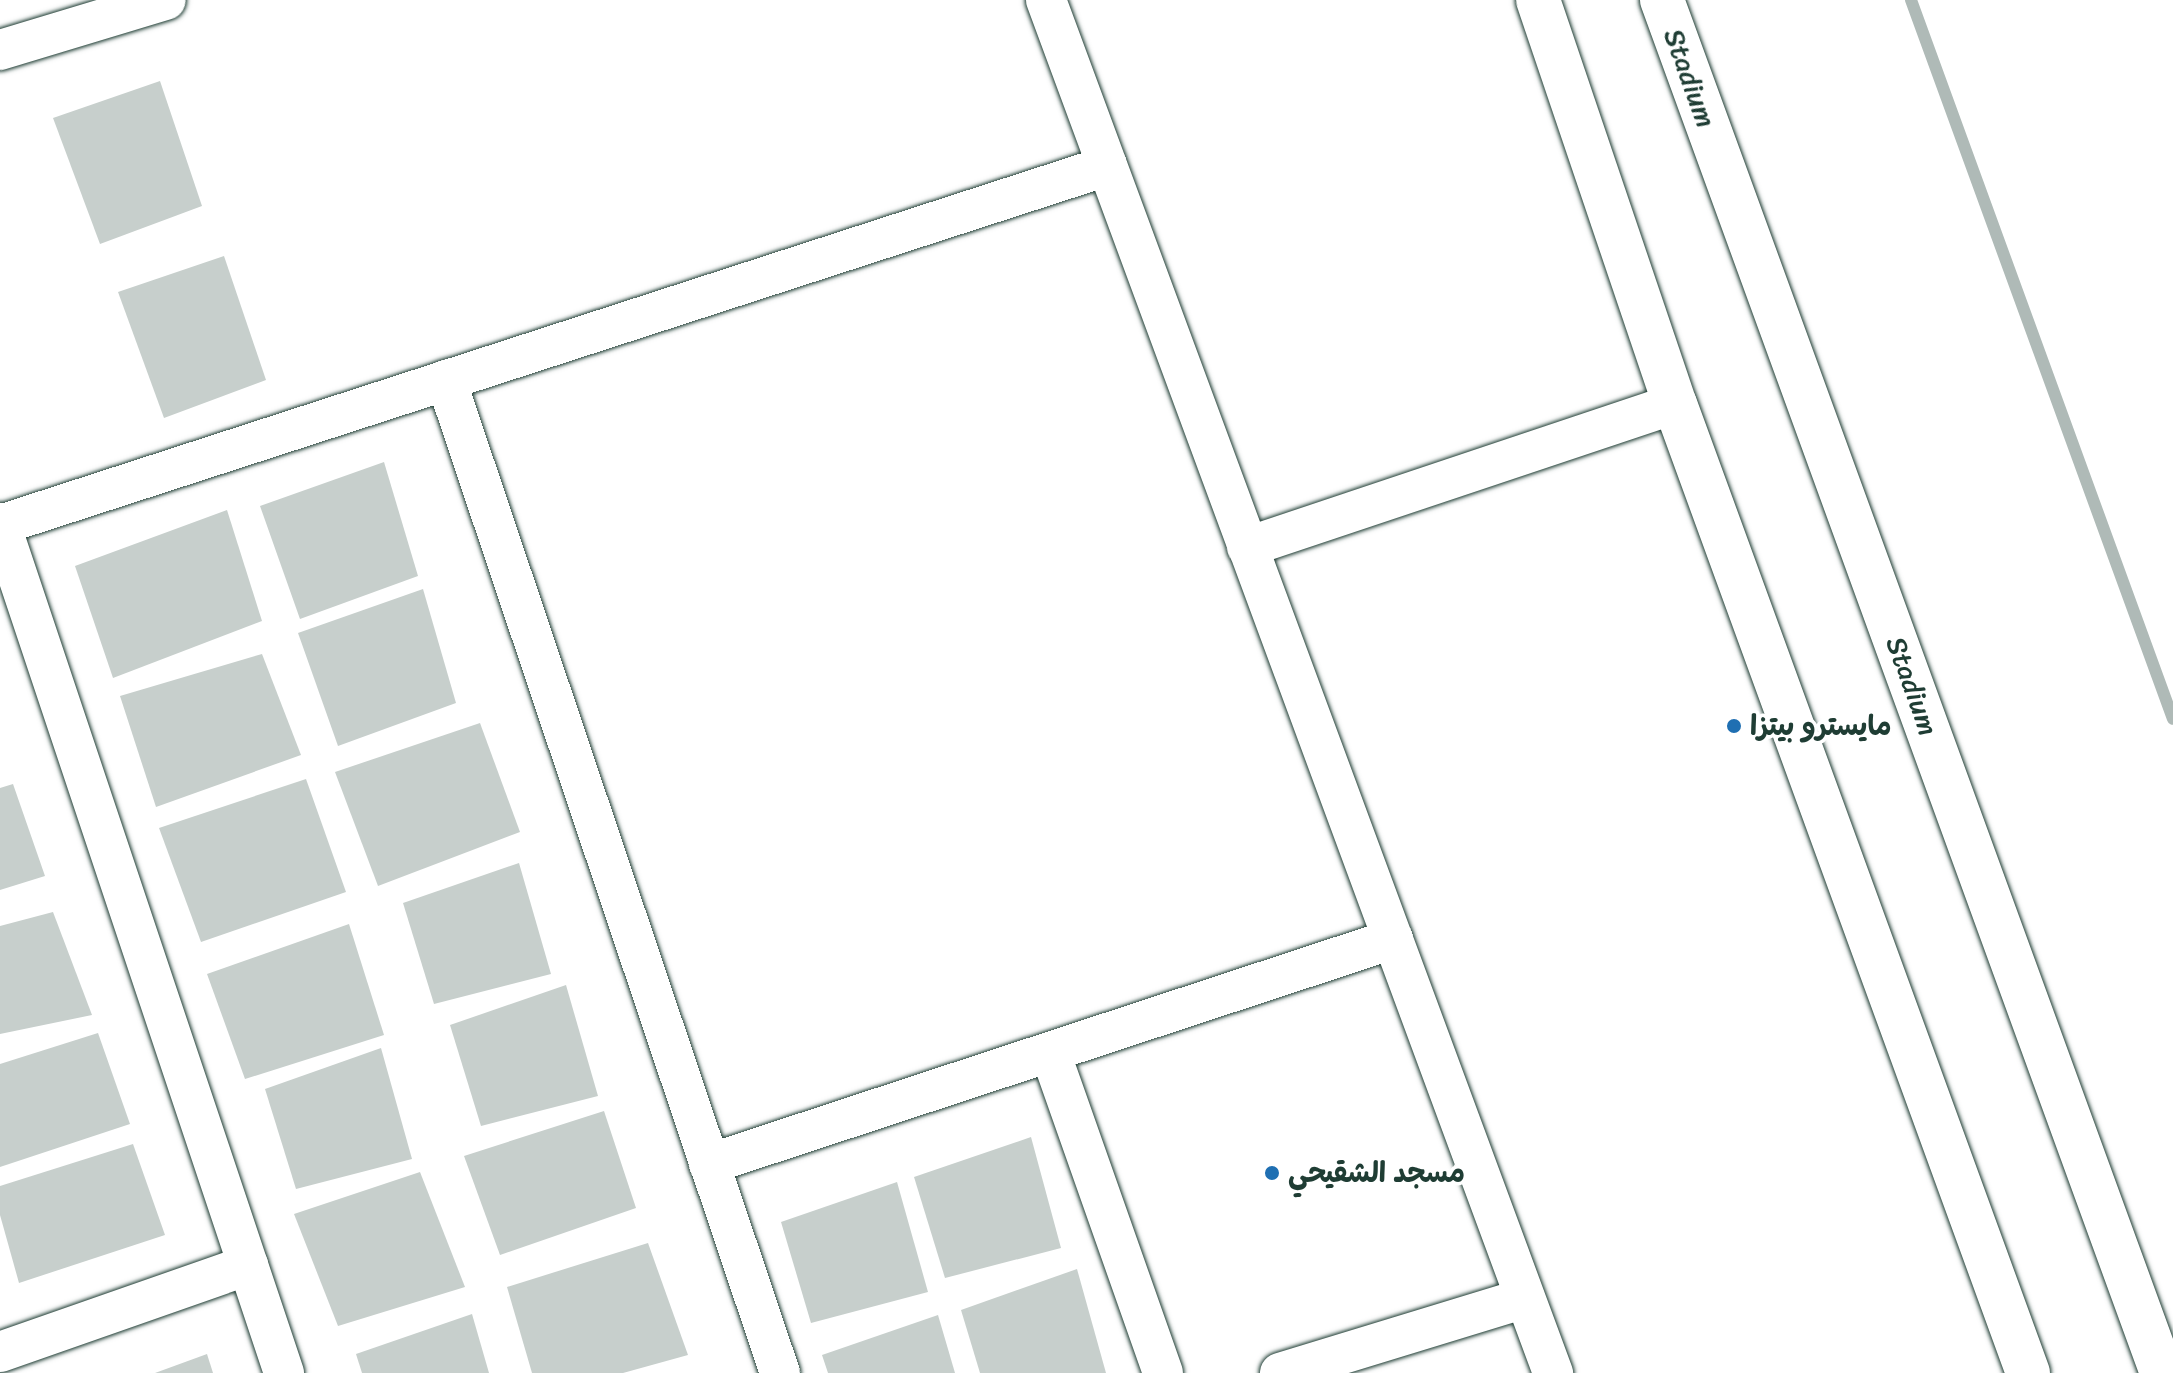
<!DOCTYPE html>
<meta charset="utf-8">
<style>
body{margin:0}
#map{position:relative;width:2173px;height:1373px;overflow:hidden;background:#fff;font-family:Sriracha,"Playpen Sans Arabic",sans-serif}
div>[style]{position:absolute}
.stream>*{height:12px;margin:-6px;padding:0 6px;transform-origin:6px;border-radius:6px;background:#afbab7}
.building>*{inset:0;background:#c7cfcc}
.roads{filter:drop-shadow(0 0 2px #1f3d34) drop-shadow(0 0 2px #1f3d34)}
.minor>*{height:40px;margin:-20px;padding:0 20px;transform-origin:20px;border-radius:20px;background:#fff}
.secondary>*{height:44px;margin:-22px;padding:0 22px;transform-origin:22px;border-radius:22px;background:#fff}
.dots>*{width:22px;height:22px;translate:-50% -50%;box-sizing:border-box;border:4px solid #fff;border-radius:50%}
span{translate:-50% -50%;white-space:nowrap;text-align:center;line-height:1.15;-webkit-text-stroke:7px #fff;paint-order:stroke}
.street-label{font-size:28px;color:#1f3d34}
.poi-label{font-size:28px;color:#1f3d34;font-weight:700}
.left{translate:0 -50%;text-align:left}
</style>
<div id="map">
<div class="stream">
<i style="left:1911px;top:0;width:765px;rotate:69.98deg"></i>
</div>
<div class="building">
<i style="clip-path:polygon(160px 81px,202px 206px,100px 244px,53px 118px)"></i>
<i style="clip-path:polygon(224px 256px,266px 380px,164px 418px,118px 292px)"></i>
<i style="clip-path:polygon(384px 462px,418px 576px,300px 619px,260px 506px)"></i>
<i style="clip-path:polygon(227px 510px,262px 621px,113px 678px,75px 566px)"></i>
<i style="clip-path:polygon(423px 589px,456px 703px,338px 746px,298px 633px)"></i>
<i style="clip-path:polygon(262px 654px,301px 755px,156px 807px,120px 696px)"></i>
<i style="clip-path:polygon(480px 723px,520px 832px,378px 886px,335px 772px)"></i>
<i style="clip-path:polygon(306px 779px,346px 892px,201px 942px,159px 828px)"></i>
<i style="clip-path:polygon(13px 784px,45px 876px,0 890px,0 788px)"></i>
<i style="clip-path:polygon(519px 863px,551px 974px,434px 1004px,403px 903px)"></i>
<i style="clip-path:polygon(53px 912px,92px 1015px,0 1034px,0 926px)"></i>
<i style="clip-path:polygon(349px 924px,384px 1035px,245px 1079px,207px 974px)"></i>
<i style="clip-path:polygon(566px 985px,598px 1096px,481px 1126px,450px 1025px)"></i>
<i style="clip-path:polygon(98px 1033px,130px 1124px,0 1167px,0 1064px)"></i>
<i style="clip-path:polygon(381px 1048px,412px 1159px,296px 1189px,265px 1089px)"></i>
<i style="clip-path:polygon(604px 1111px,636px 1208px,500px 1255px,464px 1156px)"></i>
<i style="clip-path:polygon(1031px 1137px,1061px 1248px,945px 1278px,914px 1177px)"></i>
<i style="clip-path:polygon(133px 1144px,165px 1235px,19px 1283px,0 1215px,0 1186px)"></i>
<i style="clip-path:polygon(420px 1172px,465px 1287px,338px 1326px,294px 1214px)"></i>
<i style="clip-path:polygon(897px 1182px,928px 1292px,811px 1323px,781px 1222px)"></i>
<i style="clip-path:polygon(648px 1243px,688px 1355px,623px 1373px,532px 1373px,507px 1287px)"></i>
<i style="clip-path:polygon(1077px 1269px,1106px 1373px,980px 1373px,961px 1310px)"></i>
<i style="clip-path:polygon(472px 1314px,489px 1373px,362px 1373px,356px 1354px)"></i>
<i style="clip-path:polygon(938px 1315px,955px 1373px,828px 1373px,822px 1355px)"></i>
<i style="clip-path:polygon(207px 1354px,213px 1373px,155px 1373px)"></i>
</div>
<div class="roads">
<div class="minor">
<i style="left:1046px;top:0;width:1464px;rotate:69.73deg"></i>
<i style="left:0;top:50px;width:173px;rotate:-16.8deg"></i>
<i style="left:446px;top:380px;width:1048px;rotate:71.41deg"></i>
<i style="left:0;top:523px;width:896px;rotate:71.52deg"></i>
<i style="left:0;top:525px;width:1164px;rotate:-17.97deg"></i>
<i style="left:1247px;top:547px;width:451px;rotate:-18.5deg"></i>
<i style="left:1050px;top:1052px;width:340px;rotate:70.6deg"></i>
<i style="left:709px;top:1164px;width:720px;rotate:-18.21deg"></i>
<i style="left:0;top:1352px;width:263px;rotate:-19.3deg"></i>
<i style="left:1280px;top:1373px;width:256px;rotate:-17deg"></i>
</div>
<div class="secondary">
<i style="left:1538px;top:0;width:427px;rotate:71.3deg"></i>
<i style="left:1675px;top:404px;width:1031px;rotate:69.98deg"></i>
<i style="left:1662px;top:0;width:1461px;rotate:69.99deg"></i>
</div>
</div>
<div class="dots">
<i style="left:1734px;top:726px;background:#1f6fb2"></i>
<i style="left:1272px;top:1173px;background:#1f6fb2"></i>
</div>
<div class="street-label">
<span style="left:1690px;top:78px;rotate:70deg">Stadium</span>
<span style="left:1912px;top:686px;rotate:70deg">Stadium</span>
</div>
<div class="poi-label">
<span class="left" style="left:1750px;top:726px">مايسترو بيتزا</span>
<span class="left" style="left:1288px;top:1173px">مسجد الشقيحي</span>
</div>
</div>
